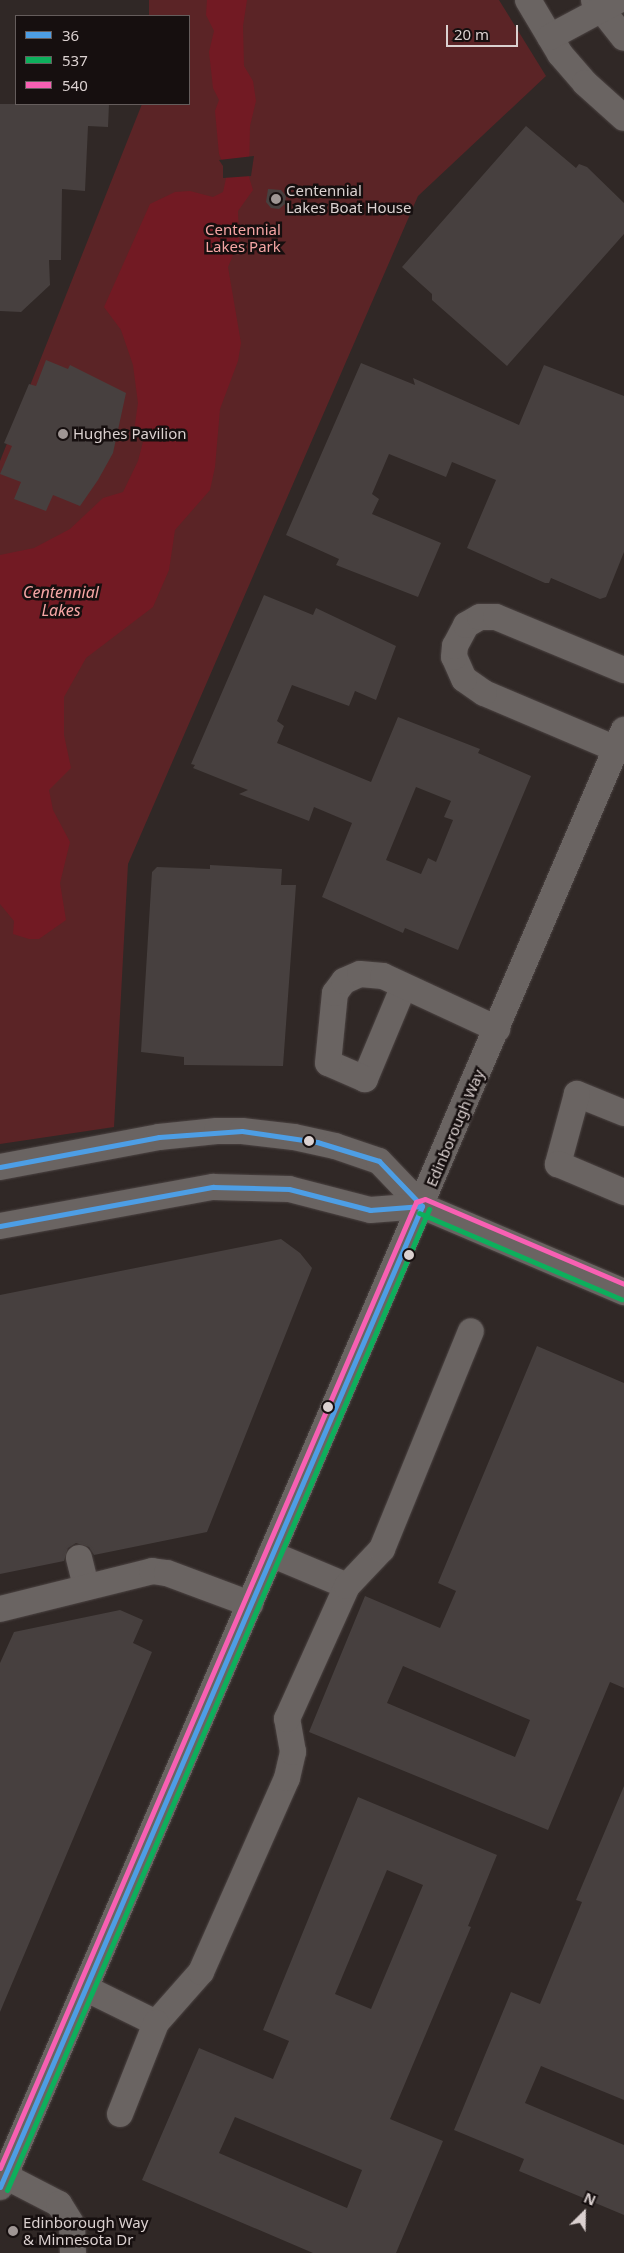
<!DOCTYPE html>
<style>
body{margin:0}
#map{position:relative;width:624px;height:2253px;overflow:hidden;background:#302826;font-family:"Noto Sans",sans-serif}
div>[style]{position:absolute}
.green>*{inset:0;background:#5b2426}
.water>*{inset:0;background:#721a23}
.pier>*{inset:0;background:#302826}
.building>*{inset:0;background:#47403f}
.roads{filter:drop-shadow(0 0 1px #4b4342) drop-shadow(0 0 1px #4b4342)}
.minor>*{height:26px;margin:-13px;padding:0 13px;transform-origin:13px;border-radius:13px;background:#6a6462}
.bus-1>*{height:5px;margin:-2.5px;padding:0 2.5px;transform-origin:2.5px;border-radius:2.5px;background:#4d9ee5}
.bus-2>*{height:5px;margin:-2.5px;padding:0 2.5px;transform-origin:2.5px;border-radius:2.5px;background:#0daf5c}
.bus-3>*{height:5px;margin:-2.5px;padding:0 2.5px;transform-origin:2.5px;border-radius:2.5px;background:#f860b3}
.dots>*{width:14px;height:14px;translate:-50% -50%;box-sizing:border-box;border:2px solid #160f0f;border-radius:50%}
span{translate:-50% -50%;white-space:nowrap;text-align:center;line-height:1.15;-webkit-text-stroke:5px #160f0f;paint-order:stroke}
.poi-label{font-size:15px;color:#dbd1d0}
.left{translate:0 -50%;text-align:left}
.park-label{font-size:15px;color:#f5a5a4}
.street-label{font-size:15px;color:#dbd1d0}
.water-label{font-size:16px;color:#f6a6a5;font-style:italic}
.legend{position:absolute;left:15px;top:15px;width:175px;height:90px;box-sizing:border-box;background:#160f0f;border:1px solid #655d5c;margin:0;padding:6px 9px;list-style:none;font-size:15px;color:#dbd1d0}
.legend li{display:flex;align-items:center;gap:10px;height:25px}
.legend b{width:25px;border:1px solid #655d5c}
.north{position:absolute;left:559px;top:2188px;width:50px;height:50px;-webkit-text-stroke:4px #160f0f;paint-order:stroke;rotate:23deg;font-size:14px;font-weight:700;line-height:20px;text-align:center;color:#dbd1d0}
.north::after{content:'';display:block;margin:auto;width:18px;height:22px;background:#dbd1d0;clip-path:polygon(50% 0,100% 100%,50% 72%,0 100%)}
.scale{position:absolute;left:446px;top:25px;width:72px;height:22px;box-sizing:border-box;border:2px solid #dbd1d0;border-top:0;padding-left:6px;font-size:15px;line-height:18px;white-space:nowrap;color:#dbd1d0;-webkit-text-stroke:4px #160f0f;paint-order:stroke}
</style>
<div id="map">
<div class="green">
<i style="clip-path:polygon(149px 0,499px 0,546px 76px,418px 196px,128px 864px,114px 1127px,0 1144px,0 461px,142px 104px,189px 104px,189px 16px,149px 16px)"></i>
</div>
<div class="water">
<i style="clip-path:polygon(207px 0,247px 0,243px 26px,244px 66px,253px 81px,256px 101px,250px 126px,249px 177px,253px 190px,238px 211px,239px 241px,228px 267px,241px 343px,238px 361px,220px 409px,215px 467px,210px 490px,175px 530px,169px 570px,153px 607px,86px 658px,64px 697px,64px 735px,71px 768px,49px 790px,53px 810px,70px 842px,60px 883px,66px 920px,39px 939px,29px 939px,13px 934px,14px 921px,0 904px,0 555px,34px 548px,70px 529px,103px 498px,123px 492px,138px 461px,145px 434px,134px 431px,138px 403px,133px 365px,121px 330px,104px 307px,150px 204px,175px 192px,190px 191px,213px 197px,223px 192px,227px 174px,219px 154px,215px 111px,219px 100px,213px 88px,209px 52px,214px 31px,206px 15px)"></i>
</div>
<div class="pier">
<i style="clip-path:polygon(254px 156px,251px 176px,223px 178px,223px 166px,219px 160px)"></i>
</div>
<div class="building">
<i style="clip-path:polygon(0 104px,109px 104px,108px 127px,88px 126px,85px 191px,62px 189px,61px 260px,49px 260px,50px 285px,21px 312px,0 311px)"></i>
<i style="clip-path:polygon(526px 126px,576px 168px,579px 164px,587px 167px,624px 203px,624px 234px,507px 366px,432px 300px,432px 294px,402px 267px)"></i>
<i style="clip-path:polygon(268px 189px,281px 190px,286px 196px,285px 204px,279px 209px,271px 208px,266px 202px)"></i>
<i style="clip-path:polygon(46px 360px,68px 369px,70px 365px,126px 393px,113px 453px,98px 480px,80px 506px,53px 495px,46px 511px,14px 499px,21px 482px,0 474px,12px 446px,4px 443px,13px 422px,29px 384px,36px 386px)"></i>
<i style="clip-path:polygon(361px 363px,415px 385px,413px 378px,519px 425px,544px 365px,624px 396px,624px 552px,606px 597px,600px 599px,551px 578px,549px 583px,545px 583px,467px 548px,496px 480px,452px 462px,446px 477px,389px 454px,372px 494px,379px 499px,372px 514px,441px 543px,418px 597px,336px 565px,339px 559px,286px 535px)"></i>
<i style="clip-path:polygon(evenodd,264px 595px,313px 615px,316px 608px,396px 646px,376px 700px,355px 691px,349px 706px,292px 685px,277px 721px,284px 726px,277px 743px,371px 782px,398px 717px,480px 749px,478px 753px,531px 776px,458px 950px,405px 928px,403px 933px,322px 897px,352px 823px,314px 807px,309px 821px,239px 794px,248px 790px,193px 768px,195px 765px,191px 764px,264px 595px,416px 787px,451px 801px,444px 817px,453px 820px,436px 862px,428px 858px,421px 874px,386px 860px,416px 787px)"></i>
<i style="clip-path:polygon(210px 865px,282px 869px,281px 885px,296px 885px,283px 1066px,184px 1065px,184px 1057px,141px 1052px,152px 872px,157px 867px,210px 869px)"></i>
<i style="clip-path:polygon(281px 1239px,300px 1253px,312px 1268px,207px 1532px,94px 1555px,89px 1547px,76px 1543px,68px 1548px,64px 1561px,0 1574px,0 1295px)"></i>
<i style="clip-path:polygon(evenodd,537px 1346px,624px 1383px,624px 1688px,610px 1682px,548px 1830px,309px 1732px,365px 1596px,440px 1628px,456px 1591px,438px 1583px,537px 1346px,403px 1666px,530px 1720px,515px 1757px,387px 1703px,403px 1666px)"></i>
<i style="clip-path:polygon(120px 1610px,143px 1620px,133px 1643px,152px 1652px,0 2012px,0 1663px,14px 1632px)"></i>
<i style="clip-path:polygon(624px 1786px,624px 2100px,541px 2066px,525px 2103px,624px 2145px,624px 2215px,519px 2171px,524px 2159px,454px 2130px,511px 1992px,540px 2004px,582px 1902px,576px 1900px)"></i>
<i style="clip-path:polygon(evenodd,358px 1797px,497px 1855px,468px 1926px,471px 1927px,390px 2119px,443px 2141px,396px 2253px,313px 2253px,142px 2180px,199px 2048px,273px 2079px,289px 2041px,263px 2030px,358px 1797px,387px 1870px,423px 1885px,371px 2009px,335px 1994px,387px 1870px,358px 1797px,235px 2117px,362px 2170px,347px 2208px,219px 2153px,235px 2117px)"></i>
</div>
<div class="roads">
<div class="minor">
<i style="left:528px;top:0;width:63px;rotate:59.3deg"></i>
<i style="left:560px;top:54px;width:38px;rotate:49deg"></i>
<i style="left:585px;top:83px;width:52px;rotate:41.9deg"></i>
<i style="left:594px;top:0;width:48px;rotate:51.7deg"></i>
<i style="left:550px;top:37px;width:78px;rotate:-28.2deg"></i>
<i style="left:616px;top:749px;width:143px;rotate:-157deg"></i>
<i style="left:484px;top:693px;width:24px;rotate:-145deg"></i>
<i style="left:464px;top:679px;width:24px;rotate:-114deg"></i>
<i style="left:454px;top:657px;width:11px;rotate:-85deg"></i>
<i style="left:455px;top:646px;width:24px;rotate:-62deg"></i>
<i style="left:466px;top:625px;width:16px;rotate:-30deg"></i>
<i style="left:480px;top:617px;width:16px"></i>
<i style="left:496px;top:617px;width:139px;rotate:22.5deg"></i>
<i style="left:403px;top:988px;width:99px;rotate:112.7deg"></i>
<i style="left:365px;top:1079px;width:40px;rotate:-156.6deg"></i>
<i style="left:328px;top:1063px;width:70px;rotate:-84.3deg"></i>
<i style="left:335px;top:993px;width:15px;rotate:-53deg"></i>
<i style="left:344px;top:981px;width:17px;rotate:-24deg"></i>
<i style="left:360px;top:974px;width:23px;rotate:5deg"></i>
<i style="left:383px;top:976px;width:126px;rotate:24.9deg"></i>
<i style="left:624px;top:1113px;width:51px;rotate:-158deg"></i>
<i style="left:577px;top:1094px;width:73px;rotate:105.2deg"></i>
<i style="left:558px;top:1164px;width:72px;rotate:23deg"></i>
<i style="left:0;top:1167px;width:162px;rotate:-10.7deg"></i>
<i style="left:159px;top:1137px;width:58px;rotate:-5.9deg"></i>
<i style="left:217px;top:1131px;width:25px"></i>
<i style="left:242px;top:1131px;width:52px;rotate:6.6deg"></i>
<i style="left:294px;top:1137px;width:42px;rotate:12.4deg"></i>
<i style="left:335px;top:1146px;width:46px;rotate:18.8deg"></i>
<i style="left:379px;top:1161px;width:62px;rotate:46.3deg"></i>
<i style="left:422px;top:1206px;width:220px;rotate:23.1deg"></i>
<i style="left:0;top:1226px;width:217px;rotate:-10.4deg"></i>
<i style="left:213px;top:1187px;width:76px;rotate:1.5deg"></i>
<i style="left:289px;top:1189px;width:84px;rotate:14.5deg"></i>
<i style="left:370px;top:1210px;width:52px;rotate:-4.4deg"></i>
<i style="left:271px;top:1554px;width:82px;rotate:22.8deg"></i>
<i style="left:79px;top:1558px;width:30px;rotate:76deg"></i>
<i style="left:0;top:1609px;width:157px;rotate:-14deg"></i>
<i style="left:152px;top:1571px;width:15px;rotate:8deg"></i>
<i style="left:167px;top:1573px;width:89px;rotate:20.5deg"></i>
<i style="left:85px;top:1988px;width:79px;rotate:26.2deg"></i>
<i style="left:156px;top:2023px;width:68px;rotate:-48.6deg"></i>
<i style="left:201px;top:1972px;width:212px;rotate:-66.1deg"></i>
<i style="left:287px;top:1778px;width:27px;rotate:-77deg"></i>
<i style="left:293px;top:1752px;width:34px;rotate:-100deg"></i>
<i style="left:287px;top:1719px;width:146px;rotate:-65.7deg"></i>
<i style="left:347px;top:1586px;width:51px;rotate:-46.6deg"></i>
<i style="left:382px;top:1549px;width:235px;rotate:-67.8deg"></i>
<i style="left:120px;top:2114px;width:98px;rotate:-68.4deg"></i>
<i style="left:5px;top:2176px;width:61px;rotate:27.4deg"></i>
<i style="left:59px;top:2204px;width:25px;rotate:58deg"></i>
<i style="left:72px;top:2225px;width:28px;rotate:88deg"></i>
<i style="left:0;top:2187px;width:1585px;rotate:-66.82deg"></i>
</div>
</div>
<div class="bus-1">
<i style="left:0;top:1167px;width:162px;rotate:-10.7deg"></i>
<i style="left:159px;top:1137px;width:83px;rotate:-4.1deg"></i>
<i style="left:242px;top:1131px;width:76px;rotate:8.3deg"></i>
<i style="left:317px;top:1142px;width:65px;rotate:17deg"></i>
<i style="left:379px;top:1161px;width:62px;rotate:46.3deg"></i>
<i style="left:0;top:1226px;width:217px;rotate:-10.4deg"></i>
<i style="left:213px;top:1187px;width:76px;rotate:1.5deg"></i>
<i style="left:289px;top:1189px;width:84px;rotate:14.5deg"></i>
<i style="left:370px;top:1210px;width:52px;rotate:-4.4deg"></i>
<i style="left:0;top:2187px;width:1068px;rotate:-66.72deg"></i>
</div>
<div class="bus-2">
<i style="left:419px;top:1213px;width:220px;rotate:23.1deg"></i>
<i style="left:7px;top:2190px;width:1068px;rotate:-66.72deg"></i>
</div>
<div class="bus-3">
<i style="left:0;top:2168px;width:1052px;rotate:-66.7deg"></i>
<i style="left:416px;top:1202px;width:9px;rotate:-18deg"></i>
<i style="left:425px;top:1199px;width:216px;rotate:23.1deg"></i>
</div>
<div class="dots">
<i style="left:276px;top:199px;background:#9f9694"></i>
<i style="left:63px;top:434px;background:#9f9694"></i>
<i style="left:309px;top:1141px;background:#dbd1d0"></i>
<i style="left:409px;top:1255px;background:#dbd1d0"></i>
<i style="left:328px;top:1407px;background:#dbd1d0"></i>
<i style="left:13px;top:2231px;background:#9f9694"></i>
</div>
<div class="poi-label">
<span class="left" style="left:286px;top:199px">Centennial<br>Lakes Boat House</span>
<span class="left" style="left:73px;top:434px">Hughes Pavilion</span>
<span class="left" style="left:23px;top:2231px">Edinborough Way<br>&amp; Minnesota Dr</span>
</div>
<div class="park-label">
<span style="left:243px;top:238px">Centennial<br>Lakes Park</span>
</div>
<div class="street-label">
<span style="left:455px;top:1128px;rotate:-67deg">Edinborough Way</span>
</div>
<div class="water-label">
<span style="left:61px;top:601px">Centennial<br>Lakes</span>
</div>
<ul class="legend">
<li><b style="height:6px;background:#4d9ee5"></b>36</li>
<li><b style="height:6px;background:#0daf5c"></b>537</li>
<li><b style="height:6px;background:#f860b3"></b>540</li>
</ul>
<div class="north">N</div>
<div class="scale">20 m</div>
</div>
